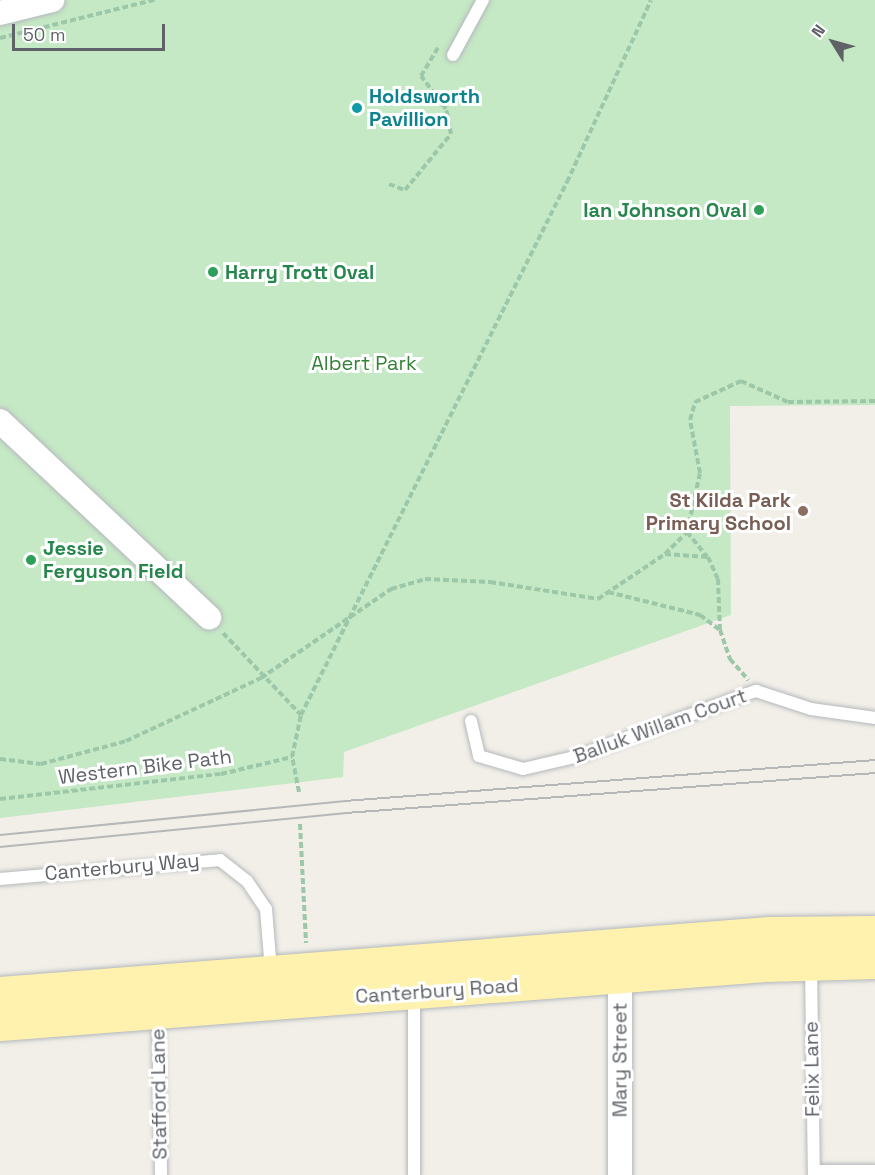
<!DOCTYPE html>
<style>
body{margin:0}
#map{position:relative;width:875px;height:1175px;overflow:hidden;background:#f1efe8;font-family:"Space Grotesk",sans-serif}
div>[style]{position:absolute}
.green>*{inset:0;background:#c5e8c5}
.path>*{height:4px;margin-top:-2px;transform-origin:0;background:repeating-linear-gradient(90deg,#9cc7a9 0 6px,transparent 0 9px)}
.roads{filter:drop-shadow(0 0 2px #b5b8bc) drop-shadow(0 0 2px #b5b8bc)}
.service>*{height:12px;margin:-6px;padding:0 6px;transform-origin:6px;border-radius:6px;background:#fff}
.minor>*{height:24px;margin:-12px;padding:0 12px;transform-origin:12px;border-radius:12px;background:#fff}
.primary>*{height:33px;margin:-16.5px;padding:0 16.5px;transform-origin:16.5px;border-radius:16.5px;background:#fff2af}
.tram>*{height:1.5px;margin:-0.75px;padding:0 0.75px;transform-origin:0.75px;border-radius:0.75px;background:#b6b7b8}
.dots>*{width:16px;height:16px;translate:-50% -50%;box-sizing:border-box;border:3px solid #fff;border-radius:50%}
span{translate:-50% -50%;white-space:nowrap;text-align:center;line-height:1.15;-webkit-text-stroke:6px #fff;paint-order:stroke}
.culture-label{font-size:20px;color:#0d838f;font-weight:700}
.left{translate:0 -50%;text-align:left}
.leisure-label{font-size:20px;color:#27864d;font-weight:700}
.right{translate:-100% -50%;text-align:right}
.park-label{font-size:20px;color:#348238}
.education-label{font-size:20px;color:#785e54;font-weight:700}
.street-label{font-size:20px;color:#5f6368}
.north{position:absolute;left:803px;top:12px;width:60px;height:60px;-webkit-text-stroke:4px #fff;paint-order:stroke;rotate:307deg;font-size:16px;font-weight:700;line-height:24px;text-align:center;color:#5f6368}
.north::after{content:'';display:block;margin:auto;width:21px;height:27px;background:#5f6368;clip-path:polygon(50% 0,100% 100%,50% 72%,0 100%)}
.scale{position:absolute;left:12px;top:24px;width:153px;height:27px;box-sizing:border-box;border:3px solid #5f6368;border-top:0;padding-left:8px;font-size:18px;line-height:21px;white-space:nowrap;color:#5f6368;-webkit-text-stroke:4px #fff;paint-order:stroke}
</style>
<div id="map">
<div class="green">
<i style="clip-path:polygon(0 0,875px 0,875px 405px,730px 406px,731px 615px,344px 752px,343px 777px,0 818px)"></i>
</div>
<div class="path">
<i style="left:0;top:38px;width:159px;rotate:-13.9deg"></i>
<i style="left:389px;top:184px;width:17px;rotate:21deg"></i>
<i style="left:405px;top:190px;width:72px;rotate:-50.6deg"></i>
<i style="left:451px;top:134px;width:25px;rotate:-101deg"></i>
<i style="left:446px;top:109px;width:41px;rotate:-127.1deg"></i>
<i style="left:421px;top:76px;width:33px;rotate:-59deg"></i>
<i style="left:687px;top:532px;width:32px;rotate:51deg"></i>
<i style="left:665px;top:554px;width:43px;rotate:4deg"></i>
<i style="left:708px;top:557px;width:24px;rotate:66deg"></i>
<i style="left:718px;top:579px;width:51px;rotate:87.8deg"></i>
<i style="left:720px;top:630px;width:31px;rotate:71deg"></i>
<i style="left:730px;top:659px;width:28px;rotate:49deg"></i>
<i style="left:608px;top:592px;width:95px;rotate:14deg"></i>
<i style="left:700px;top:615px;width:25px;rotate:37deg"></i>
<i style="left:223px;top:633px;width:113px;rotate:46.4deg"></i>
<i style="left:0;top:759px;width:41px;rotate:7deg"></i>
<i style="left:41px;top:764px;width:88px;rotate:-15.1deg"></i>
<i style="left:126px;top:741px;width:149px;rotate:-25deg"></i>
<i style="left:261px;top:678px;width:158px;rotate:-34.4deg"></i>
<i style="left:391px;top:589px;width:35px;rotate:-16deg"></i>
<i style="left:425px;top:579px;width:65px;rotate:2.6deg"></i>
<i style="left:490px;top:582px;width:109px;rotate:8.9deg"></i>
<i style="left:598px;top:599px;width:81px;rotate:-33.9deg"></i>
<i style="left:665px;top:554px;width:31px;rotate:-45deg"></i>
<i style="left:687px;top:532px;width:60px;rotate:-77.6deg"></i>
<i style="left:700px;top:473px;width:54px;rotate:-100.7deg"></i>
<i style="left:690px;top:420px;width:19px;rotate:-74deg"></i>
<i style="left:695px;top:402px;width:51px;rotate:-24.5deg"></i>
<i style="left:741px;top:381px;width:51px;rotate:24.1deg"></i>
<i style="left:788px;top:402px;width:87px;rotate:-0.7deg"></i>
<i style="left:299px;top:792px;width:36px;rotate:-101deg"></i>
<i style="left:292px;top:757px;width:43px;rotate:-77.9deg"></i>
<i style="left:301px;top:715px;width:596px;rotate:-63.48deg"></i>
<i style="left:567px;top:182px;width:200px;rotate:-65.2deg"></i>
<i style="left:0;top:799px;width:222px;rotate:-6.5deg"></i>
<i style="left:221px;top:774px;width:73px;rotate:-13.5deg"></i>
<i style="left:300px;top:824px;width:119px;rotate:87.1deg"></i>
</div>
<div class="roads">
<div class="service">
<i style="left:453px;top:55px;width:63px;rotate:-61.4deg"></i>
<i style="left:471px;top:721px;width:36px;rotate:77deg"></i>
<i style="left:479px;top:756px;width:46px;rotate:16.5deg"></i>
<i style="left:523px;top:769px;width:57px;rotate:-13.1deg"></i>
<i style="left:579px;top:756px;width:189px;rotate:-20.2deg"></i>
<i style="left:756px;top:691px;width:58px;rotate:18.1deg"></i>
<i style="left:811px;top:709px;width:65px;rotate:8deg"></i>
<i style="left:0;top:879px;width:221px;rotate:-4.9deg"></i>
<i style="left:220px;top:860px;width:34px;rotate:38deg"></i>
<i style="left:247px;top:881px;width:34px;rotate:56deg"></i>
<i style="left:266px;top:909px;width:62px;rotate:85.4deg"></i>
<i style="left:811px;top:966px;width:209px;rotate:89.2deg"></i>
<i style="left:158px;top:1014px;width:161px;rotate:88.9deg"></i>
<i style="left:814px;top:1171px;width:61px"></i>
<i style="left:414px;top:1175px;width:182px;rotate:-90deg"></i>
</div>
<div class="minor">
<i style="left:0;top:13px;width:54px;rotate:-14deg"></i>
<i style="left:0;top:421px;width:287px;rotate:43.2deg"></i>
<i style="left:620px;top:1175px;width:214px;rotate:-90deg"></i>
</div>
<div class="primary">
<i style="left:0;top:993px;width:772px;rotate:-4.46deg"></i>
<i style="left:770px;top:933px;width:105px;rotate:-0.5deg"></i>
<i style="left:0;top:1024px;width:767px;rotate:-4.41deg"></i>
<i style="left:765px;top:965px;width:110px;rotate:-1.6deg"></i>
</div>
</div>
<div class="tram">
<i style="left:0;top:835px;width:347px;rotate:-5.6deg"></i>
<i style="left:345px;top:801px;width:532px;rotate:-4.42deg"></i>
<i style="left:0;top:847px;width:348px;rotate:-5.6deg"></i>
<i style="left:346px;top:813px;width:531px;rotate:-4.32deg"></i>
</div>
<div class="dots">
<i style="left:357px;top:108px;background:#0f9aa8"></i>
<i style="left:759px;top:210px;background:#2e9e5b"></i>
<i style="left:213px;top:272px;background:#2e9e5b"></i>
<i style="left:803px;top:511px;background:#8d6e63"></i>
<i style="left:31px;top:560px;background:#2e9e5b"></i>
</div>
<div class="culture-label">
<span class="left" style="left:369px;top:108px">Holdsworth<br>Pavillion</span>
</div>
<div class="leisure-label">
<span class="right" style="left:747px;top:210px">Ian Johnson Oval</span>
<span class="left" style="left:225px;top:272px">Harry Trott Oval</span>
<span class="left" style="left:43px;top:560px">Jessie<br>Ferguson Field</span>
</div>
<div class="park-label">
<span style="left:364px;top:363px">Albert Park</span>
</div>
<div class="education-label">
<span class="right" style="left:791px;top:512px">St Kilda Park<br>Primary School</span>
</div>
<div class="street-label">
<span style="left:660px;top:726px;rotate:-20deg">Balluk Willam Court</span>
<span style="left:145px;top:767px;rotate:-7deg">Western Bike Path</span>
<span style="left:122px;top:867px;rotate:-5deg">Canterbury Way</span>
<span style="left:437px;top:991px;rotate:-4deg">Canterbury Road</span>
<span style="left:620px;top:1060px;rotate:-90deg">Mary Street</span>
<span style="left:812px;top:1069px;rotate:-91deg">Felix Lane</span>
<span style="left:159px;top:1094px;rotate:-91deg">Stafford Lane</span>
</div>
<div class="north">N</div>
<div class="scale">50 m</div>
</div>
